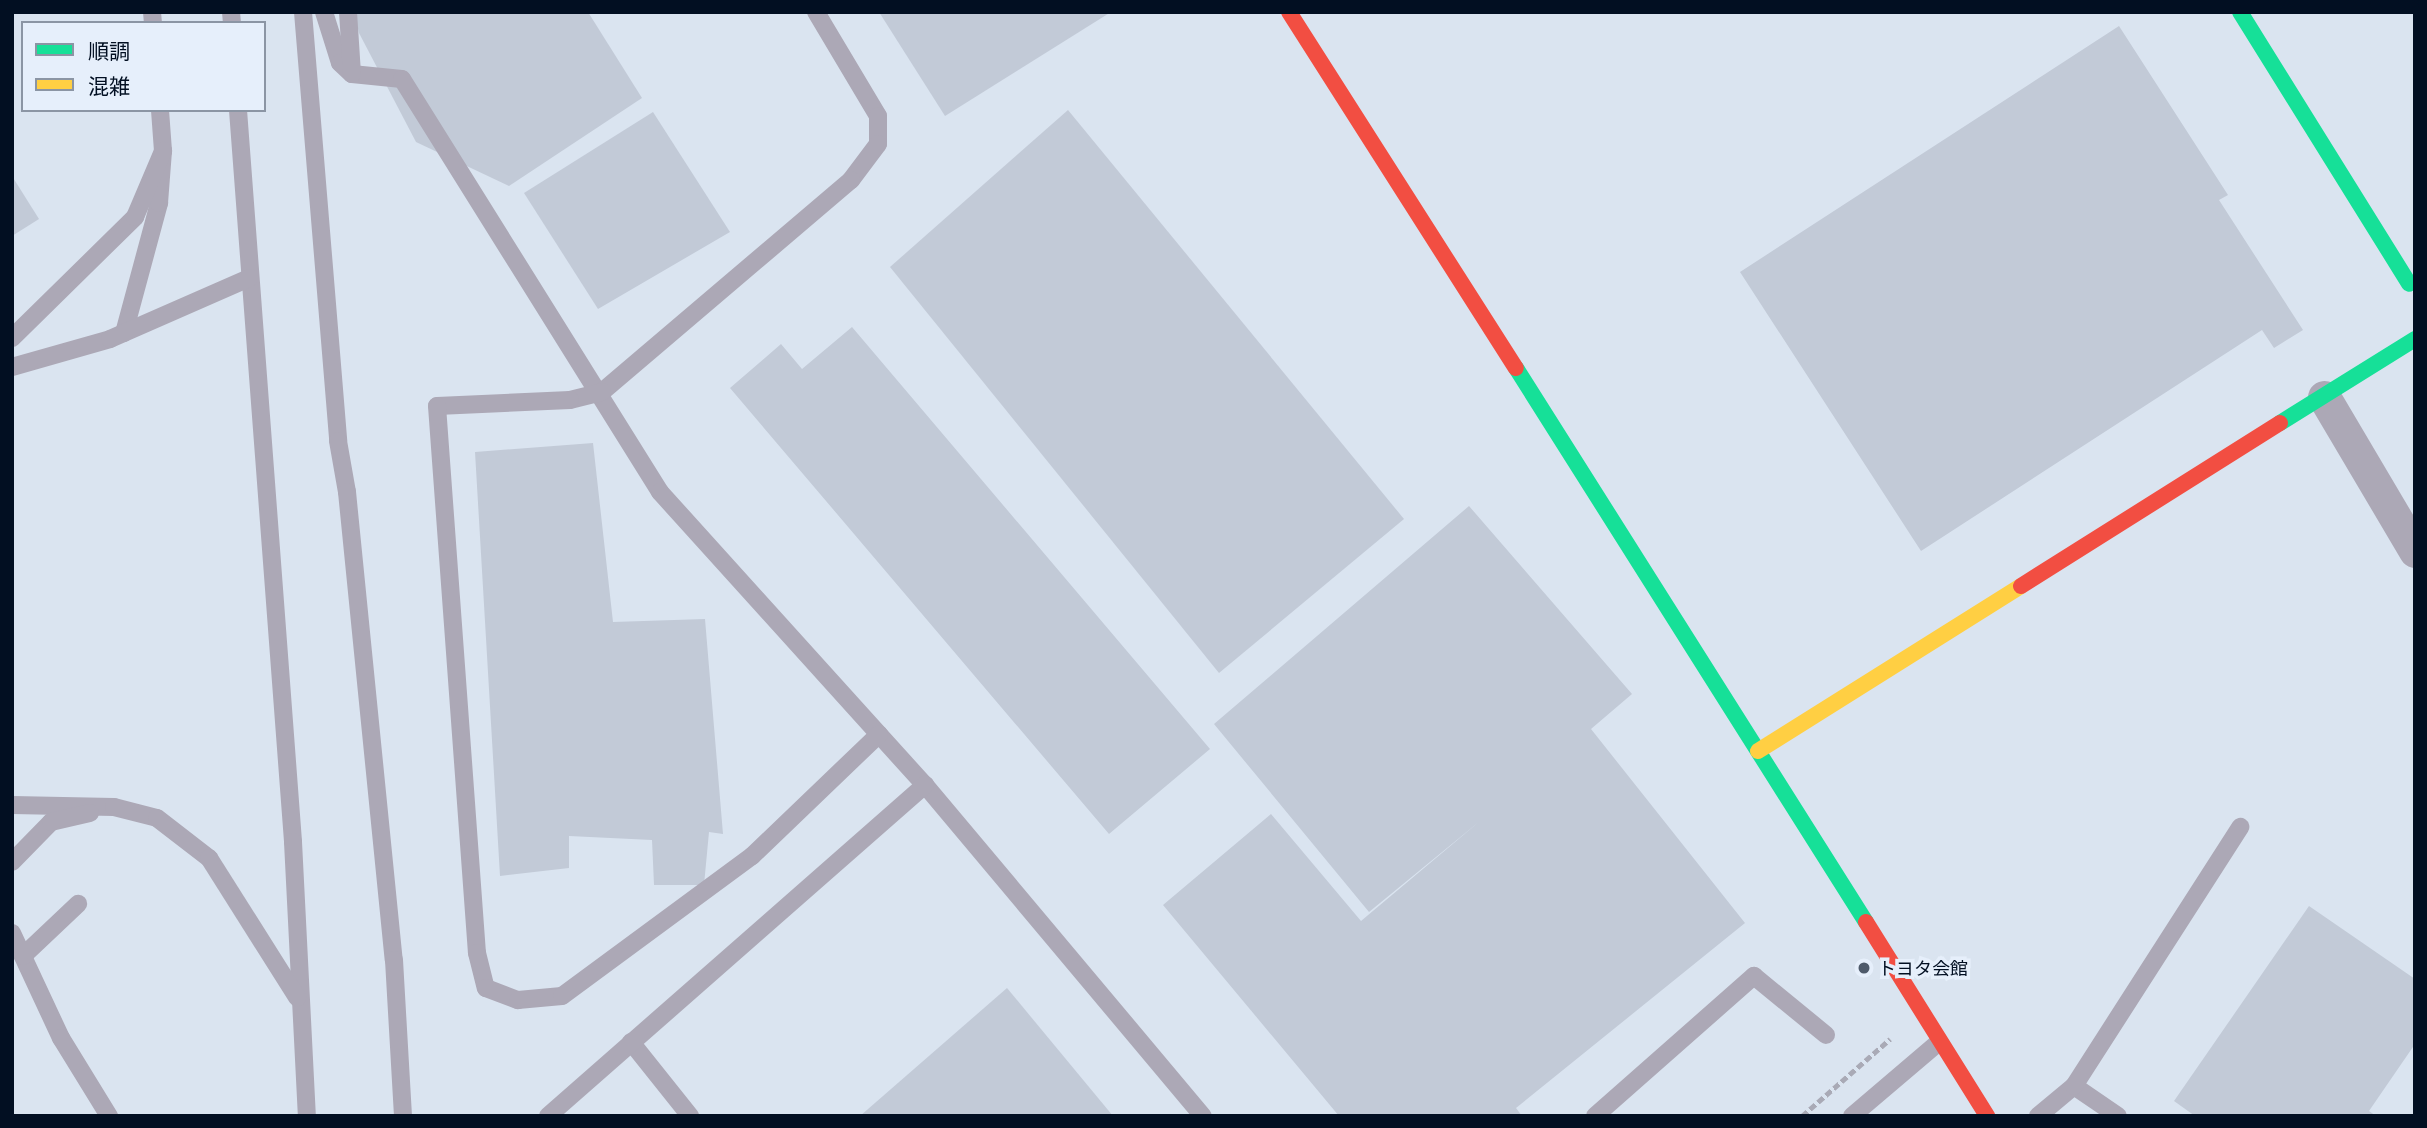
<!DOCTYPE html>
<meta charset="utf-8">
<style>
body{margin:0}
#map{position:relative;width:2427px;height:1128px;overflow:hidden;background:#dae4f0;font-family:"Golos Text","Noto Sans JP",sans-serif}
div>[style]{position:absolute}
.building>*{inset:0;background:#c2cad7}
.path>*{height:4.5px;margin-top:-2.25px;transform-origin:0;background:repeating-linear-gradient(90deg,#a9aab6 0 7px,transparent 0 10.5px)}
.lane>*{height:18px;margin:-9px;padding:0 9px;transform-origin:9px;border-radius:9px;background:#aca8b6}
.street>*{height:33px;margin:-16.5px;padding:0 16.5px;transform-origin:16.5px;border-radius:16.5px;background:#aca8b6}
.fast>*{height:16px;margin:-8px;padding:0 8px;transform-origin:8px;border-radius:8px;background:#16e098}
.slow>*{height:16px;margin:-8px;padding:0 8px;transform-origin:8px;border-radius:8px;background:#ffcf43}
.jam>*{height:16px;margin:-8px;padding:0 8px;transform-origin:8px;border-radius:8px;background:#f24e42}
.dots>*{width:19px;height:19px;translate:-50% -50%;box-sizing:border-box;border:4px solid #e6effb;border-radius:50%}
span{translate:-50% -50%;white-space:nowrap;text-align:center;line-height:1.15;-webkit-text-stroke:7px #e6effb;paint-order:stroke}
.poi-label{font-size:18px;color:#020f22}
.left{translate:0 -50%;text-align:left}
.frame{position:absolute;inset:0;border:14px solid #020f22;pointer-events:none}
.legend{position:absolute;left:21px;top:21px;width:245px;height:91px;box-sizing:border-box;background:#e6effb;border:2px solid #8b95a4;margin:0;padding:9px 12px;list-style:none;font-size:21px;color:#020f22}
.legend li{display:flex;align-items:center;gap:14px;height:35px}
.legend b{width:35px;border:2px solid #8b95a4}
</style>
<div id="map">
<div class="building">
<i style="clip-path:polygon(354px 12px,588px 12px,642px 98px,509px 186px,416px 142px,359px 33px)"></i>
<i style="clip-path:polygon(879px 12px,1111px 12px,945px 116px)"></i>
<i style="clip-path:polygon(2119px 26px,2228px 195px,2219px 200px,2303px 330px,2274px 348px,2262px 330px,1921px 551px,1740px 272px)"></i>
<i style="clip-path:polygon(1068px 110px,1404px 519px,1219px 673px,890px 267px)"></i>
<i style="clip-path:polygon(653px 112px,730px 232px,598px 309px,524px 193px)"></i>
<i style="clip-path:polygon(12px 176px,39px 219px,12px 236px)"></i>
<i style="clip-path:polygon(852px 327px,1210px 749px,1109px 834px,730px 388px,781px 344px,802px 369px)"></i>
<i style="clip-path:polygon(593px 443px,613px 622px,705px 619px,723px 834px,709px 832px,704px 885px,654px 885px,652px 840px,569px 836px,569px 868px,500px 876px,475px 452px)"></i>
<i style="clip-path:polygon(1469px 506px,1632px 694px,1591px 729px,1745px 923px,1516px 1108px,1522px 1116px,1339px 1116px,1163px 905px,1271px 814px,1361px 921px,1480px 821px,1369px 912px,1214px 724px)"></i>
<i style="clip-path:polygon(2309px 906px,2415px 979px,2415px 1044px,2369px 1111px,2376px 1116px,2195px 1116px,2174px 1101px)"></i>
<i style="clip-path:polygon(1007px 988px,1113px 1116px,860px 1116px)"></i>
</div>
<div class="path">
<i style="left:1802px;top:1116px;width:117px;rotate:-41.2deg"></i>
</div>
<div class="lane">
<i style="left:152px;top:12px;width:11px;rotate:85deg"></i>
<i style="left:231px;top:12px;width:11px;rotate:85deg"></i>
<i style="left:303px;top:12px;width:430px;rotate:85.3deg"></i>
<i style="left:338px;top:441px;width:52px;rotate:80deg"></i>
<i style="left:347px;top:492px;width:470px;rotate:84.3deg"></i>
<i style="left:394px;top:960px;width:156px;rotate:86.7deg"></i>
<i style="left:324px;top:12px;width:53px;rotate:72.6deg"></i>
<i style="left:340px;top:63px;width:16px;rotate:43deg"></i>
<i style="left:352px;top:74px;width:50px;rotate:5.7deg"></i>
<i style="left:402px;top:79px;width:487px;rotate:58deg"></i>
<i style="left:660px;top:492px;width:395px;rotate:47.9deg"></i>
<i style="left:925px;top:785px;width:432px;rotate:50deg"></i>
<i style="left:348px;top:12px;width:62px;rotate:86.3deg"></i>
<i style="left:816px;top:12px;width:121px;rotate:59.2deg"></i>
<i style="left:878px;top:116px;width:28px;rotate:90deg"></i>
<i style="left:878px;top:144px;width:45px;rotate:126.9deg"></i>
<i style="left:851px;top:180px;width:327px;rotate:139.6deg"></i>
<i style="left:602px;top:392px;width:33px;rotate:166deg"></i>
<i style="left:570px;top:400px;width:133px;rotate:177.4deg"></i>
<i style="left:437px;top:406px;width:548px;rotate:85.82deg"></i>
<i style="left:477px;top:953px;width:36px;rotate:76deg"></i>
<i style="left:486px;top:988px;width:34px;rotate:21deg"></i>
<i style="left:518px;top:1000px;width:44px;rotate:-5.2deg"></i>
<i style="left:562px;top:996px;width:236px;rotate:-36.4deg"></i>
<i style="left:752px;top:856px;width:176px;rotate:-43.8deg"></i>
<i style="left:238px;top:110px;width:734px;rotate:85.7deg"></i>
<i style="left:293px;top:842px;width:274px;rotate:87.1deg"></i>
<i style="left:124px;top:333px;width:135px;rotate:-74.9deg"></i>
<i style="left:159px;top:203px;width:52px;rotate:-85.6deg"></i>
<i style="left:163px;top:151px;width:41px;rotate:-94.2deg"></i>
<i style="left:12px;top:338px;width:173px;rotate:-44.5deg"></i>
<i style="left:135px;top:217px;width:72px;rotate:-67deg"></i>
<i style="left:12px;top:367px;width:102px;rotate:-15.9deg"></i>
<i style="left:110px;top:339px;width:152px;rotate:-23.7deg"></i>
<i style="left:12px;top:805px;width:102px;rotate:1.1deg"></i>
<i style="left:114px;top:807px;width:44px;rotate:14.3deg"></i>
<i style="left:157px;top:818px;width:66px;rotate:37.6deg"></i>
<i style="left:209px;top:858px;width:165px;rotate:57.7deg"></i>
<i style="left:12px;top:862px;width:56px;rotate:-45.7deg"></i>
<i style="left:51px;top:822px;width:40px;rotate:-13deg"></i>
<i style="left:12px;top:933px;width:116px;rotate:65deg"></i>
<i style="left:61px;top:1038px;width:92px;rotate:58.4deg"></i>
<i style="left:23px;top:956px;width:76px;rotate:-43.4deg"></i>
<i style="left:631px;top:1042px;width:95px;rotate:51.4deg"></i>
<i style="left:2074px;top:1086px;width:53px;rotate:34.3deg"></i>
<i style="left:548px;top:1116px;width:502px;rotate:-41.28deg"></i>
<i style="left:1595px;top:1116px;width:212px;rotate:-41.4deg"></i>
<i style="left:1754px;top:976px;width:93px;rotate:39.3deg"></i>
<i style="left:1852px;top:1116px;width:114px;rotate:-40.4deg"></i>
<i style="left:2038px;top:1116px;width:47px;rotate:-39.8deg"></i>
<i style="left:2074px;top:1086px;width:308px;rotate:-57.3deg"></i>
</div>
<div class="street">
<i style="left:2324px;top:397px;width:179px;rotate:59.4deg"></i>
</div>
<div class="fast">
<i style="left:2240px;top:12px;width:320px;rotate:58.1deg"></i>
<i style="left:1516px;top:368px;width:655px;rotate:57.72deg"></i>
<i style="left:2280px;top:423px;width:159px;rotate:-31.9deg"></i>
</div>
<div class="slow">
<i style="left:1758px;top:751px;width:310px;rotate:-32.1deg"></i>
</div>
<div class="jam">
<i style="left:1289px;top:12px;width:422px;rotate:57.5deg"></i>
<i style="left:2021px;top:586px;width:306px;rotate:-32.2deg"></i>
<i style="left:1866px;top:922px;width:229px;rotate:58deg"></i>
</div>
<div class="dots">
<i style="left:1864px;top:968px;background:#4e5a6a"></i>
</div>
<div class="poi-label">
<span class="left" style="left:1878px;top:968px">トヨタ会館</span>
</div>
<div class="frame"></div>
<ul class="legend">
<li><b style="height:9px;background:#16e098"></b>順調</li>
<li><b style="height:9px;background:#ffcf43"></b>混雑</li>
</ul>
</div>
